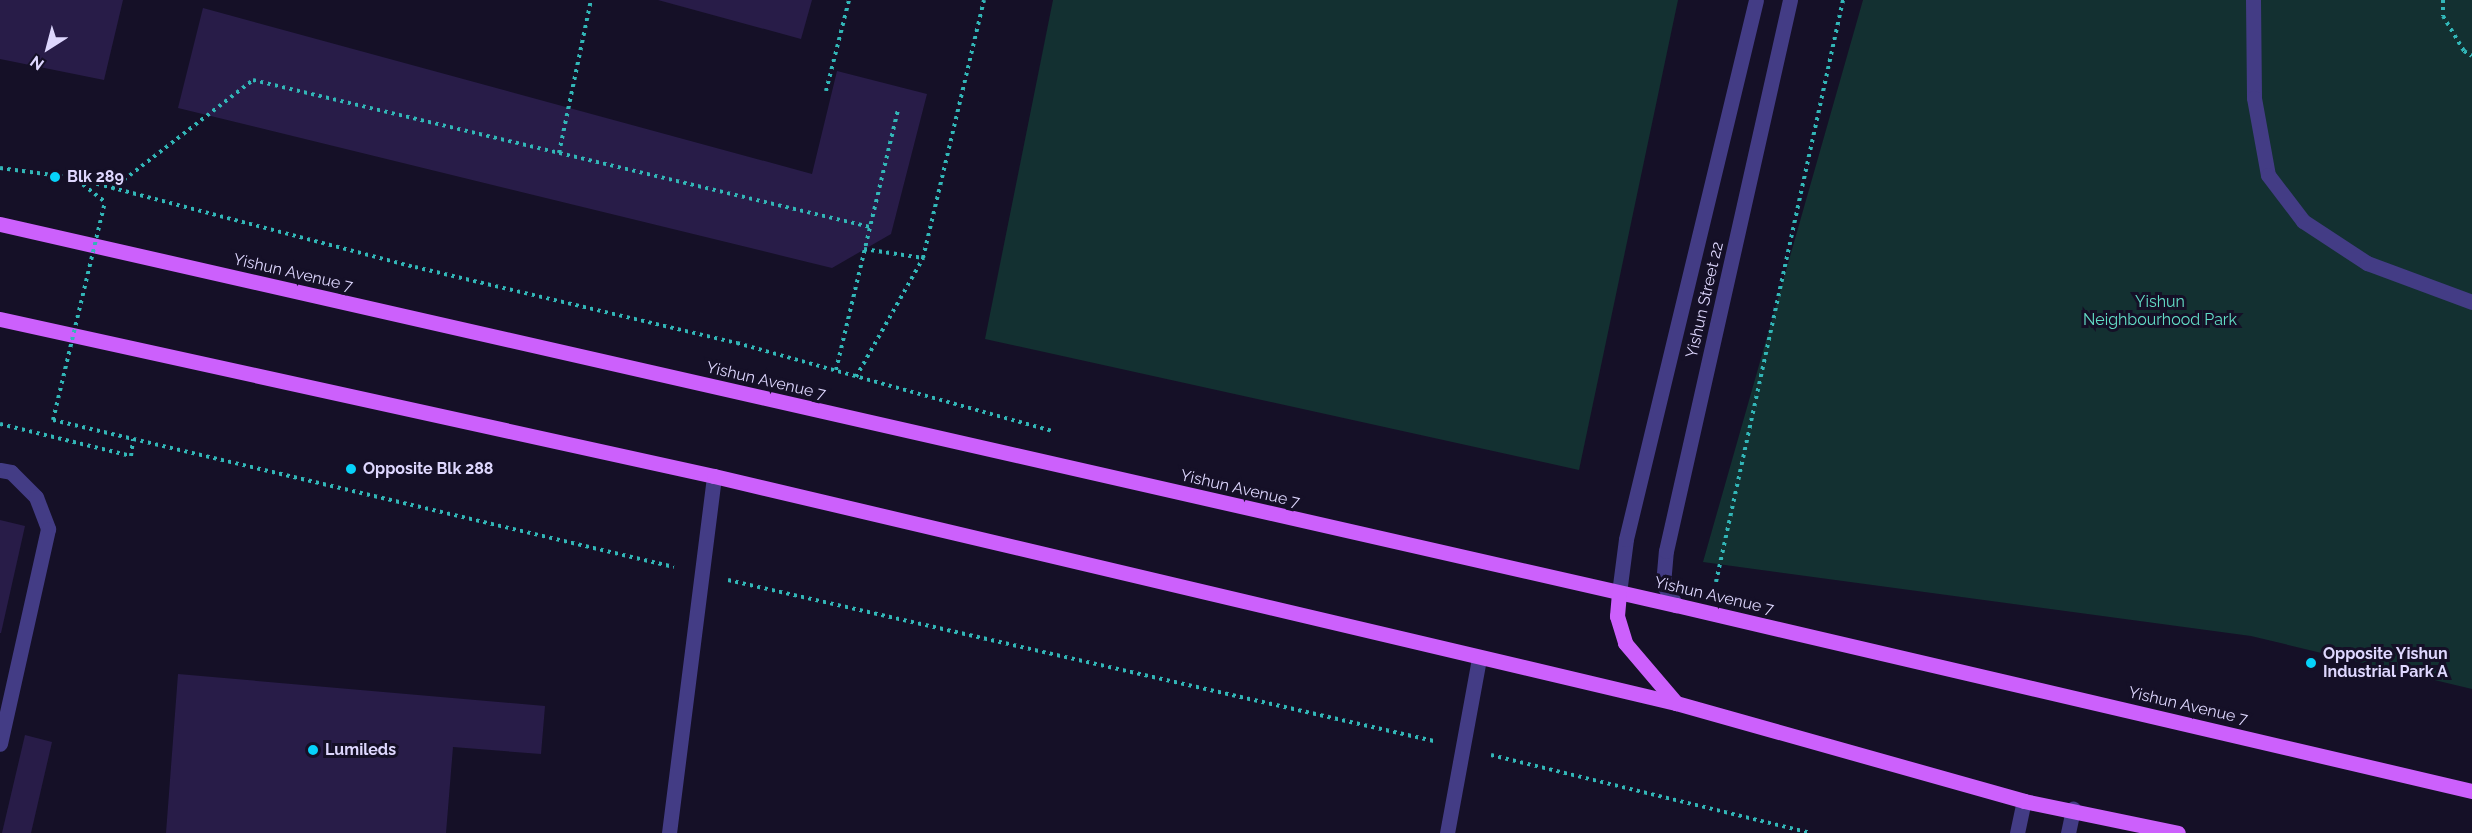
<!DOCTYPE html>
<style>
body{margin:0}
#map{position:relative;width:2472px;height:833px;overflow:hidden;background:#151027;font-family:Raleway,sans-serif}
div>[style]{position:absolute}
.green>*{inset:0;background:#133031}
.building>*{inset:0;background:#281c48}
.path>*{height:4px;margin-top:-2px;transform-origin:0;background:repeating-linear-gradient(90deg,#32b6b7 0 3px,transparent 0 7.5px)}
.service>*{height:15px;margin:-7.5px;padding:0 7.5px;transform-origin:7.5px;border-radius:7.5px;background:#433c85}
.minor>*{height:15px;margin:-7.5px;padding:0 7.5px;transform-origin:7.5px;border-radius:7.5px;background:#433c85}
.primary>*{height:15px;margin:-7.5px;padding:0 7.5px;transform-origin:7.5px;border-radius:7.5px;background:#cc60fc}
.path-bridge>*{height:4px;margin-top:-2px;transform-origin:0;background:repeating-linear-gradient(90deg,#32b6b7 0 3px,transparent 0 7.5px)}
.dots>*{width:16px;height:16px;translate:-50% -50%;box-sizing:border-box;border:3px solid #151027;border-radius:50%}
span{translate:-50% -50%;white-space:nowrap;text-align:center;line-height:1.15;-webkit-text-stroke:6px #151027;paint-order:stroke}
.poi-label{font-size:16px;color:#ded7fe;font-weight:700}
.left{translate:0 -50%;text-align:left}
.street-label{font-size:16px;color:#ded7fe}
.park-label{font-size:16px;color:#63dec7}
.north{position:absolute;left:18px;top:18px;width:60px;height:60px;-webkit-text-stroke:4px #151027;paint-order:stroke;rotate:216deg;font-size:16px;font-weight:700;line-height:24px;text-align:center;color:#ded7fe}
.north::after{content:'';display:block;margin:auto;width:21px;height:27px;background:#ded7fe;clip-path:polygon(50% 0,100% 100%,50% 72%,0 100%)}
</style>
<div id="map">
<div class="green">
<i style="clip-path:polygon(1053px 0,1678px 0,1579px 470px,985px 339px)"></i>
<i style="clip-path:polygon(1863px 0,2472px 0,2472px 689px,2251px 636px,1703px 562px)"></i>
</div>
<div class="building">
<i style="clip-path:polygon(0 0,123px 0,104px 80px,0 59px)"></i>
<i style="clip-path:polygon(658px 0,812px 0,801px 39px)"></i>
<i style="clip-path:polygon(203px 8px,812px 174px,837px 71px,927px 94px,891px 234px,832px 268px,178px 108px)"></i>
<i style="clip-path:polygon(0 520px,25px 526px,1px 633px,0 633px)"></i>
<i style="clip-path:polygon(178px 674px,545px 706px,541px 754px,453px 747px,446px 833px,166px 833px)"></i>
<i style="clip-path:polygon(25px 735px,52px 742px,31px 833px,2px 833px)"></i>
</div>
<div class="path">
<i style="left:2443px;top:0;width:16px;rotate:90deg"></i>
<i style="left:2443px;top:16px;width:41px;rotate:59deg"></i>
<i style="left:2464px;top:51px;width:9px;rotate:32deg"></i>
<i style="left:826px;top:91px;width:94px;rotate:-75.8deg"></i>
<i style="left:559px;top:153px;width:156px;rotate:-78.2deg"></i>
<i style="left:0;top:168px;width:76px;rotate:7.6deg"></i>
<i style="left:75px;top:178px;width:351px;rotate:14.7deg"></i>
<i style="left:415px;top:267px;width:331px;rotate:13.3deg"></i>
<i style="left:737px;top:343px;width:327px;rotate:15.6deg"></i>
<i style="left:77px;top:180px;width:36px;rotate:38deg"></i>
<i style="left:112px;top:189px;width:178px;rotate:-37.7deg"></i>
<i style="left:253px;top:80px;width:634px;rotate:13.4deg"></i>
<i style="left:864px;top:249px;width:60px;rotate:8.7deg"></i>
<i style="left:836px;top:370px;width:267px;rotate:-76.6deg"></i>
<i style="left:856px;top:377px;width:137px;rotate:-60.6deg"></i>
<i style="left:923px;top:258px;width:265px;rotate:-76.7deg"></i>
<i style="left:53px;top:420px;width:638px;rotate:13.32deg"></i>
<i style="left:0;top:424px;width:135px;rotate:13.7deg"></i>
<i style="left:131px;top:456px;width:17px;rotate:-83deg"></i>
<i style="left:728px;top:580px;width:724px;rotate:12.85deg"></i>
<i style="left:1716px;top:582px;width:596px;rotate:-77.69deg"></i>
<i style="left:1491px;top:755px;width:329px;rotate:13.7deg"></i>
</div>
<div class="service">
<i style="left:2253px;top:0;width:98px;rotate:89.4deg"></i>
<i style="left:2254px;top:98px;width:78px;rotate:79.7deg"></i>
<i style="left:2268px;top:175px;width:58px;rotate:52.7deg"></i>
<i style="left:2303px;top:221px;width:77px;rotate:33.3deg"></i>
<i style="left:2367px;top:263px;width:112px;rotate:20.4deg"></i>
<i style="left:0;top:470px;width:11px;rotate:10deg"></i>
<i style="left:11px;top:472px;width:35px;rotate:45deg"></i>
<i style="left:36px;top:497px;width:34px;rotate:69deg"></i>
<i style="left:48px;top:529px;width:220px;rotate:102.6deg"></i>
<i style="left:669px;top:833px;width:360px;rotate:-82.8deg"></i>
<i style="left:1447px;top:833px;width:178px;rotate:-79.6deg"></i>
</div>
<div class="minor">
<i style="left:1619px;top:593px;width:54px;rotate:-82.6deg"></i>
<i style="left:1626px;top:539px;width:554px;rotate:-76.44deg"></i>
<i style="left:1676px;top:605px;width:25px;rotate:-122deg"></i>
<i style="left:1663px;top:584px;width:33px;rotate:-85deg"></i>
<i style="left:1666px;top:551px;width:565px;rotate:-77.32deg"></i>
<i style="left:2017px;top:833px;width:33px;rotate:-78deg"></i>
<i style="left:2068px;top:833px;width:25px;rotate:-78deg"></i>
</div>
<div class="primary">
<i style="left:0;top:224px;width:1719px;rotate:12.81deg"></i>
<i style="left:1676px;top:605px;width:817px;rotate:13.15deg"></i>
<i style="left:0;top:319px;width:731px;rotate:12.4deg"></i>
<i style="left:714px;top:476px;width:988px;rotate:13.28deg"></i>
<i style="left:1676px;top:703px;width:362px;rotate:15.7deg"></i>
<i style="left:2024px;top:801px;width:157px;rotate:11.7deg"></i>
<i style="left:1619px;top:593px;width:23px;rotate:95deg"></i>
<i style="left:1617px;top:616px;width:28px;rotate:73deg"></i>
<i style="left:1625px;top:643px;width:79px;rotate:49.6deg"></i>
</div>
<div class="path-bridge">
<i style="left:53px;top:420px;width:224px;rotate:-76.6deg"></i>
</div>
<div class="dots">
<i style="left:55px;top:177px;background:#06d2fa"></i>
<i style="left:351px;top:469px;background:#06d2fa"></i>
<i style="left:2311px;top:663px;background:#06d2fa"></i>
<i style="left:313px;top:750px;background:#06d2fa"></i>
</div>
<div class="poi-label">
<span class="left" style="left:67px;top:177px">Blk 289</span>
<span class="left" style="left:363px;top:469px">Opposite Blk 288</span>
<span class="left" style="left:2323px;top:663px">Opposite Yishun<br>Industrial Park A</span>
<span class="left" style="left:325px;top:750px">Lumileds</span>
</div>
<div class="street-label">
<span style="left:293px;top:273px;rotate:13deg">Yishun Avenue 7</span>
<span style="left:1705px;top:300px;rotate:-77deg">Yishun Street 22</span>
<span style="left:766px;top:381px;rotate:13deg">Yishun Avenue 7</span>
<span style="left:1240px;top:489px;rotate:13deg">Yishun Avenue 7</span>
<span style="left:1714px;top:596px;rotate:13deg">Yishun Avenue 7</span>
<span style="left:2188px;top:706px;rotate:13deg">Yishun Avenue 7</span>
</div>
<div class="park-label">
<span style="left:2160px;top:311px">Yishun<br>Neighbourhood Park</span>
</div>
<div class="north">N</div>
</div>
